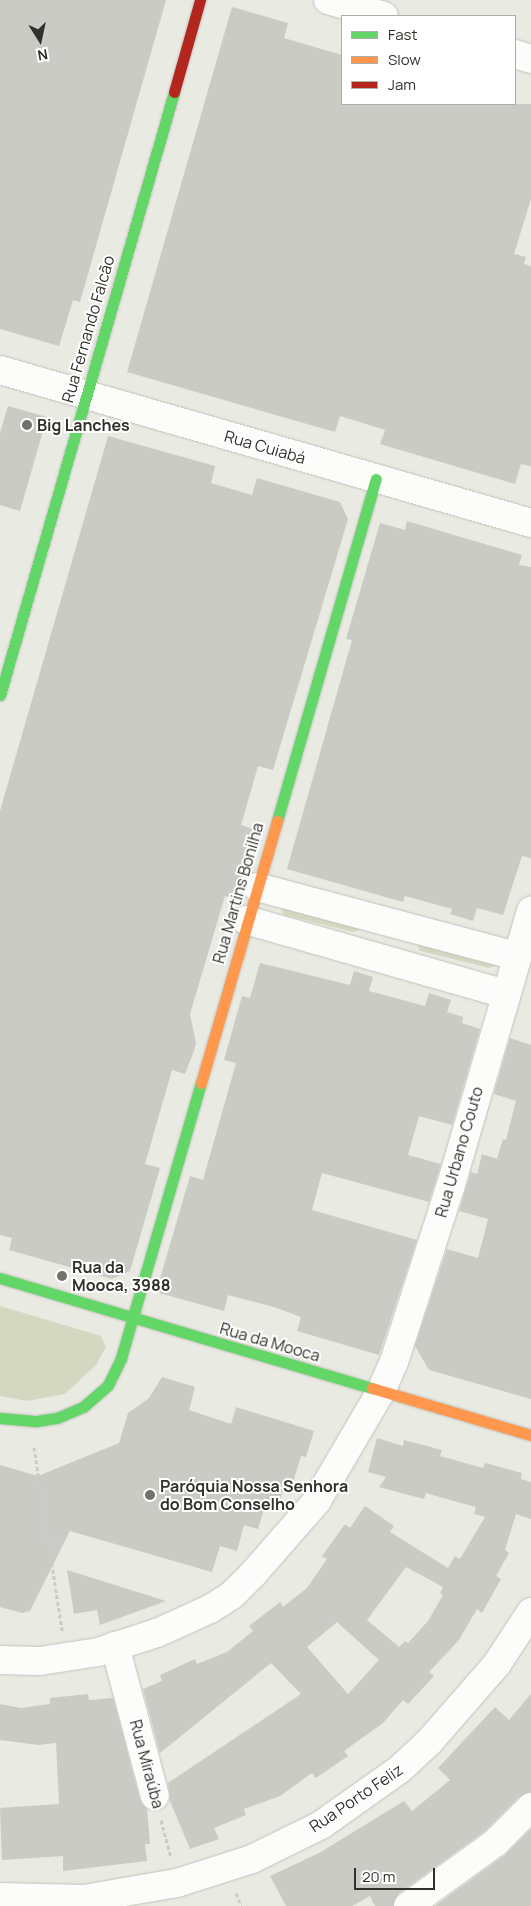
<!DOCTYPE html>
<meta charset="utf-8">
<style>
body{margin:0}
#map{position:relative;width:531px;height:1906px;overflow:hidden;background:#e9eae2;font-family:Manrope,sans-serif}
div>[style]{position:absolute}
.green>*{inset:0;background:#d5d8c1}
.building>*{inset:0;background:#cacbc5}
.path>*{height:3px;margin-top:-1.5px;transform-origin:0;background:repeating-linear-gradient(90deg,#cbcbc9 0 4px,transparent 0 6.5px)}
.roads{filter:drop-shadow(0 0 1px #c2c3bd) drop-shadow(0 0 1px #c2c3bd)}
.street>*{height:28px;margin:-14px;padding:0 14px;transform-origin:14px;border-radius:14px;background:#fcfcfb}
.fast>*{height:11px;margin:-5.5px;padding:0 5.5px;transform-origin:5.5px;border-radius:5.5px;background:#63d668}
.slow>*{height:11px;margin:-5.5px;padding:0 5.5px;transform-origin:5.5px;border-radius:5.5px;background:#ff974d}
.jam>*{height:11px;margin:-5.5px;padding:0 5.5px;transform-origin:5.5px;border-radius:5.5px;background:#b3261e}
.dots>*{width:14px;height:14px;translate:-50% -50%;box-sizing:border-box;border:2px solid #fff;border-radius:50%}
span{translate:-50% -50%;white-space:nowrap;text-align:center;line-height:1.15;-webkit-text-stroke:4px #fff;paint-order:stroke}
.street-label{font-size:16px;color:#31312c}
.poi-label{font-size:16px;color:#31312c;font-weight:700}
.left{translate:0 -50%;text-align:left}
.legend{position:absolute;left:341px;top:15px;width:175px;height:90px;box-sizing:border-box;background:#fff;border:1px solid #adadab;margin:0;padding:6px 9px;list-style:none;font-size:15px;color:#31312c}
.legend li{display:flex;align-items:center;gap:10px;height:25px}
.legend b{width:25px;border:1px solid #adadab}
.north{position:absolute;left:15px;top:15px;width:50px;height:50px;-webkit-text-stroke:4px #fff;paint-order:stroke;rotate:170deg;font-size:14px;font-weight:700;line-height:20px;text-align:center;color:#31312c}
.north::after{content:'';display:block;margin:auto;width:18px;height:22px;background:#31312c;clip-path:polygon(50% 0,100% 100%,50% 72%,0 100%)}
.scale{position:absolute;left:354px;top:1868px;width:81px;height:22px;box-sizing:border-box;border:2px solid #31312c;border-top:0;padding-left:6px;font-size:15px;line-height:18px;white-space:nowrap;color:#31312c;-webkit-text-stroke:4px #fff;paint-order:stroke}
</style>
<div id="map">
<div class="green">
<i style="clip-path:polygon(280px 906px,361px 929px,353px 932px,284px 915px)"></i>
<i style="clip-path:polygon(416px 942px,497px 965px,489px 968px,420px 951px)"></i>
<i style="clip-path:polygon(0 1306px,101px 1336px,106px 1347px,96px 1365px,65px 1394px,27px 1401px,0 1396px)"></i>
</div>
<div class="building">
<i style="clip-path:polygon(0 0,166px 0,80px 302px,73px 300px,59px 346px,0 329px)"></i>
<i style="clip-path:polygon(232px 7px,288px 23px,284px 38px,342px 55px,342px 104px,531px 104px,531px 199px,514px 254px,526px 257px,524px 264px,531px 266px,531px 466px,521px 464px,515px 484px,380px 444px,385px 430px,340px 416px,335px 432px,127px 372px)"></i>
<i style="clip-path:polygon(8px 406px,47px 417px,20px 511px,0 505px,0 433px)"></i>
<i style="clip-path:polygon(108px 436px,215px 466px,211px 483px,252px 495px,257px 478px,340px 502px,348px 519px,273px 770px,258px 766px,241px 825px,256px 830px,236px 899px,225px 896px,190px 1014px,196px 1043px,194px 1051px,185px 1074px,172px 1070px,145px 1164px,160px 1168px,130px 1271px,112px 1279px,9px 1250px,12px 1238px,0 1235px,0 811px)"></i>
<i style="clip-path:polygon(407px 521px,522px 555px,519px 565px,531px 567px,531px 858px,522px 856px,503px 915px,477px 908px,473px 921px,450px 914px,452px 909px,405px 896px,403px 902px,287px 869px,352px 640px,346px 639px,380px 523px,405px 530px)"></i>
<i style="clip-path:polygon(260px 963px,350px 985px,354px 971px,373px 977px,369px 991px,425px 1006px,429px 993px,451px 1000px,447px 1012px,463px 1017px,462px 1023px,480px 1029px,452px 1125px,419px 1116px,408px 1155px,441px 1164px,429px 1202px,322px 1173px,312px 1210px,417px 1240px,379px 1355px,297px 1331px,301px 1317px,274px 1307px,228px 1295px,224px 1311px,159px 1293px,157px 1289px,190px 1176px,203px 1180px,236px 1063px,224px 1060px,242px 996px,250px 998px)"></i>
<i style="clip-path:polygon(510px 1038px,531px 1045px,531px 1399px,429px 1370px,415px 1346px,447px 1249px,478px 1258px,488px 1219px,459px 1211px,471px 1172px,477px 1174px,482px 1154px,497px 1159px,503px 1139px,506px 1140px,516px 1101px,494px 1094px)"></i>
<i style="clip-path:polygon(162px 1377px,195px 1387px,189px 1410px,231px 1424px,236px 1407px,314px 1431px,306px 1457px,301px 1456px,293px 1482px,286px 1480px,278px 1506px,266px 1503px,258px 1529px,244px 1525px,237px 1551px,220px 1546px,212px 1572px,70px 1531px,30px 1611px,22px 1613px,0 1607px,0 1465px,38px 1476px,119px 1443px,128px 1413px,149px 1398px)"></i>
<i style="clip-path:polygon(evenodd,377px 1438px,403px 1446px,404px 1440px,442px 1450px,440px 1456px,483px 1468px,485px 1463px,522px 1473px,521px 1479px,531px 1482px,531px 1519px,516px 1514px,505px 1550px,509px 1553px,496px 1576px,501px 1579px,482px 1613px,477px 1609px,459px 1640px,429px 1672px,434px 1676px,408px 1704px,403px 1700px,383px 1723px,344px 1751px,348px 1756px,316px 1778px,312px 1773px,280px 1796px,244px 1809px,246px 1815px,214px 1828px,219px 1839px,190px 1849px,170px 1801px,168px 1783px,301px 1694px,271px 1663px,160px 1753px,143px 1689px,162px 1681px,160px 1675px,195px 1659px,197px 1664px,227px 1652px,253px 1631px,249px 1626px,280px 1602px,283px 1607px,307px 1588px,327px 1559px,322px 1556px,345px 1524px,350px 1528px,365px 1506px,394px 1526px,390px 1532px,448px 1568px,455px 1556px,460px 1559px,485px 1517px,474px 1514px,476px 1507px,450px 1500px,426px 1493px,424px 1499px,379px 1487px,386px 1477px,368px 1472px,377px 1438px,406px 1567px,443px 1587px,440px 1593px,443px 1595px,428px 1621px,408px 1643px,405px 1641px,399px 1647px,367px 1620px,406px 1567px,377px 1438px,337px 1622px,379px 1660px,348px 1694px,307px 1647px,337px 1622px)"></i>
<i style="clip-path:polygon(67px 1570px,166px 1601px,100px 1625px,97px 1610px,74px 1614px)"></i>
<i style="clip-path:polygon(88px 1694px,89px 1700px,113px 1698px,140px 1800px,147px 1809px,150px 1844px,145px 1844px,147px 1861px,63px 1871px,63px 1856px,2px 1860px,0 1808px,59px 1804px,56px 1743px,39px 1745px,0 1740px,0 1704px,21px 1708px,50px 1704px,50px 1698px)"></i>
<i style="clip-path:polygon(531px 1694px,531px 1792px,520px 1796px,485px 1831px,399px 1893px,393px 1906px,375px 1906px,370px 1896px,352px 1906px,286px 1906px,270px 1876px,319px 1853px,404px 1801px,412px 1811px,450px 1780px,438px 1768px,495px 1707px,509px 1720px)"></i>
<i style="clip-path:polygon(531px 1829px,531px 1906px,435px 1906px,504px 1856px)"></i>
</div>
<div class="path">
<i style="left:34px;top:1447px;width:186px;rotate:81.3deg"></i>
<i style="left:161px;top:1820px;width:39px;rotate:75deg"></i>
<i style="left:236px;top:1893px;width:14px;rotate:69deg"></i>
</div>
<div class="roads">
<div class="street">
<i style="left:328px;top:0;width:58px;rotate:15.9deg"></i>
<i style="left:515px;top:54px;width:17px;rotate:17deg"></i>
<i style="left:0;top:370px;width:553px;rotate:16.07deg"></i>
<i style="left:257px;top:887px;width:269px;rotate:14.9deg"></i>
<i style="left:246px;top:920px;width:269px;rotate:15.9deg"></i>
<i style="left:115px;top:1646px;width:155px;rotate:75.1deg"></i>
<i style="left:0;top:1660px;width:40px;rotate:1.4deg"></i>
<i style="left:40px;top:1661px;width:59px;rotate:-8.8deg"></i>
<i style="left:98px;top:1652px;width:62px;rotate:-17.9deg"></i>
<i style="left:157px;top:1633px;width:58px;rotate:-24.4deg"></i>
<i style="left:210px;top:1609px;width:26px;rotate:-32deg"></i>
<i style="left:232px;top:1595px;width:30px;rotate:-45deg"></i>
<i style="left:253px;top:1574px;width:96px;rotate:-48.8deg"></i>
<i style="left:316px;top:1502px;width:129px;rotate:-59.6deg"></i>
<i style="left:381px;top:1391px;width:32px;rotate:-66deg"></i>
<i style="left:394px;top:1362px;width:183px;rotate:-72.2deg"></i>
<i style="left:450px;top:1188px;width:289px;rotate:-73.7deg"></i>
<i style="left:0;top:1897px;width:84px;rotate:1.4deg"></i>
<i style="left:84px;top:1899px;width:94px;rotate:-9.8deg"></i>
<i style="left:177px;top:1883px;width:79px;rotate:-17.7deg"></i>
<i style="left:252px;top:1859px;width:77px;rotate:-26.2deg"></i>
<i style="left:321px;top:1825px;width:97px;rotate:-35.3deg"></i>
<i style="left:400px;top:1769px;width:40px;rotate:-43deg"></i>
<i style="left:429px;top:1742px;width:103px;rotate:-48.9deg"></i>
<i style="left:497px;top:1664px;width:62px;rotate:-56.8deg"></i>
<i style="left:408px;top:1906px;width:107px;rotate:-35.9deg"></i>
<i style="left:495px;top:1843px;width:51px;rotate:-45deg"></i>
</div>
<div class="fast">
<i style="left:0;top:695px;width:628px;rotate:-73.9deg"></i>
<i style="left:277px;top:821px;width:356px;rotate:-73.9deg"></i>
<i style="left:0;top:1278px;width:388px;rotate:16.5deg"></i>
<i style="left:0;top:1418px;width:37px;rotate:5deg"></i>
<i style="left:37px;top:1421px;width:20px;rotate:-9deg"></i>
<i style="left:57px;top:1418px;width:28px;rotate:-23deg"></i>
<i style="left:83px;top:1407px;width:33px;rotate:-41deg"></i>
<i style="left:108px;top:1385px;width:30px;rotate:-64deg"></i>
<i style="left:121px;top:1358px;width:286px;rotate:-73.8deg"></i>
</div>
<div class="slow">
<i style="left:201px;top:1083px;width:273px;rotate:-73.8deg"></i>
<i style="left:372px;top:1388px;width:166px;rotate:16.5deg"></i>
</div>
<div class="jam">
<i style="left:174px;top:92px;width:96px;rotate:-74.2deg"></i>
</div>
</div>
<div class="dots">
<i style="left:27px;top:425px;background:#71726c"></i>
<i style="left:62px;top:1276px;background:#71726c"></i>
<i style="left:150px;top:1495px;background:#71726c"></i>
</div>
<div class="street-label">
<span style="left:88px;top:329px;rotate:-74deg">Rua Fernando Falcão</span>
<span style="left:265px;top:447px;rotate:16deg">Rua Cuiabá</span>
<span style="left:238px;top:893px;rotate:-74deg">Rua Martins Bonilha</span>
<span style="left:459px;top:1152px;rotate:-74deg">Rua Urbano Couto</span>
<span style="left:270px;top:1342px;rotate:16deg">Rua da Mooca</span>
<span style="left:147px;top:1764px;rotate:75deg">Rua Miraúba</span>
<span style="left:356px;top:1798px;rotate:-34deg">Rua Porto Feliz</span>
</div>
<div class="poi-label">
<span class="left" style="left:37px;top:425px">Big Lanches</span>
<span class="left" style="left:72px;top:1276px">Rua da<br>Mooca, 3988</span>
<span class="left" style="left:160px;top:1495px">Paróquia Nossa Senhora<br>do Bom Conselho</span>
</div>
<ul class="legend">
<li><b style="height:6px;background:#63d668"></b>Fast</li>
<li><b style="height:6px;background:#ff974d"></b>Slow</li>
<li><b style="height:6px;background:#b3261e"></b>Jam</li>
</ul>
<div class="north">N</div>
<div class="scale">20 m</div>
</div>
